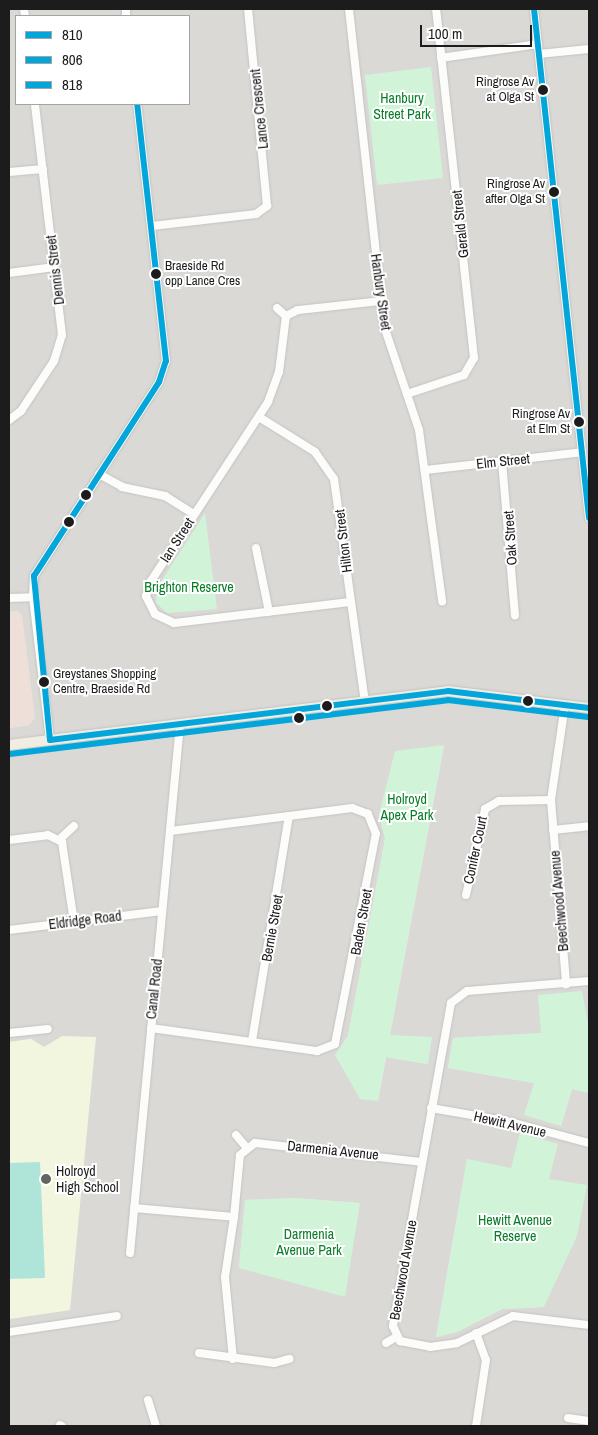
<!DOCTYPE html>
<style>
body{margin:0}
#map{position:relative;width:598px;height:1435px;overflow:hidden;background:#ebeae5;font-family:"Archivo Narrow",sans-serif}
div>[style]{position:absolute}
.residential>*{inset:0;background:#dad9d6}
.commercial>*{inset:0;background:#eee0d9}
.education>*{inset:0;background:#f2f6df}
.park>*{inset:0;background:#d1f3d8}
.pitch>*{inset:0;background:#aee5d8}
.roads{filter:drop-shadow(0 0 1px #c3c3c1) drop-shadow(0 0 1px #c3c3c1)}
.minor>*{height:8px;margin:-4px;padding:0 4px;transform-origin:4px;border-radius:4px;background:#fcfcfb}
.major>*{height:10px;margin:-5px;padding:0 5px;transform-origin:5px;border-radius:5px;background:#f0ede3}
.bus-1>*{height:6px;margin:-3px;padding:0 3px;transform-origin:3px;border-radius:3px;background:#03a6da}
.bus-2>*{height:6px;margin:-3px;padding:0 3px;transform-origin:3px;border-radius:3px;background:#03a6da}
.bus-3>*{height:6px;margin:-3px;padding:0 3px;transform-origin:3px;border-radius:3px;background:#03a6da}
.dots>*{width:14px;height:14px;translate:-50% -50%;box-sizing:border-box;border:2px solid #fff;border-radius:50%}
span{translate:-50% -50%;white-space:nowrap;text-align:center;line-height:1.15;-webkit-text-stroke:4px #fff;paint-order:stroke}
.bus-label{font-size:13px;color:#1c1c1c}
.right{translate:-100% -50%;text-align:right}
.left{translate:0 -50%;text-align:left}
.park-label{font-size:14px;color:#087d28}
.street-label{font-size:14px;color:#1c1c1c}
.poi-label{font-size:14px;color:#1c1c1c}
.frame{position:absolute;inset:0;border:10px solid #1c1c1c;pointer-events:none}
.legend{position:absolute;left:15px;top:15px;width:175px;height:90px;box-sizing:border-box;background:#fff;border:1px solid #a4a4a4;margin:0;padding:6px 9px;list-style:none;font-size:15px;color:#1c1c1c}
.legend li{display:flex;align-items:center;gap:10px;height:25px}
.legend b{width:25px;border:1px solid #a4a4a4}
.scale{position:absolute;left:420px;top:25px;width:112px;height:22px;box-sizing:border-box;border:2px solid #1c1c1c;border-top:0;padding-left:6px;font-size:15px;line-height:18px;white-space:nowrap;color:#1c1c1c;-webkit-text-stroke:4px #fff;paint-order:stroke}
</style>
<div id="map">
<div class="residential">
<i style="clip-path:polygon(evenodd,9px 9px,589px 9px,589px 1029px,538px 995px,542px 1033px,453px 1038px,448px 1068px,534px 1083px,561px 1126px,572px 1089px,589px 1093px,589px 1426px,9px 1426px,9px 1319px,70px 1310px,61px 1039px,44px 1047px,31px 1039px,9px 1042px,9px 728px,29px 725px,18px 611px,9px 612px,9px 9px,16px 16px,189px 16px,189px 104px,16px 104px,16px 16px,9px 9px,444px 746px,390px 1035px,427px 1064px,386px 1057px,378px 1101px,335px 1055px,348px 1036px,385px 839px,379px 814px,444px 746px,9px 9px,467px 1159px,549px 1179px,544px 1307px,502px 1309px,457px 1332px,436px 1337px,467px 1159px,9px 9px,294px 1198px,360px 1203px,282px 1277px,239px 1268px,245px 1200px,294px 1198px)"></i>
</div>
<div class="commercial">
<i style="clip-path:polygon(18px 611px,22px 615px,35px 718px,29px 725px,9px 728px,9px 612px)"></i>
</div>
<div class="education">
<i style="clip-path:polygon(62px 1036px,96px 1037px,70px 1310px,9px 1319px,9px 1042px,31px 1039px,44px 1047px)"></i>
</div>
<div class="park">
<i style="clip-path:polygon(431px 67px,443px 178px,377px 185px,365px 75px)"></i>
<i style="clip-path:polygon(205px 513px,217px 609px,167px 613px,156px 603px,157px 588px)"></i>
<i style="clip-path:polygon(444px 745px,390px 1035px,432px 1037px,428px 1064px,386px 1057px,378px 1101px,360px 1099px,335px 1055px,348px 1036px,385px 839px,379px 814px,395px 751px)"></i>
<i style="clip-path:polygon(582px 991px,589px 1029px,589px 1093px,572px 1089px,561px 1126px,524px 1115px,534px 1083px,448px 1068px,453px 1038px,541px 1033px,538px 995px)"></i>
<i style="clip-path:polygon(520px 1133px,558px 1144px,549px 1179px,587px 1185px,577px 1236px,544px 1307px,502px 1309px,457px 1332px,436px 1337px,467px 1159px,511px 1168px)"></i>
<i style="clip-path:polygon(294px 1198px,360px 1203px,345px 1297px,239px 1268px,245px 1200px)"></i>
</div>
<div class="pitch">
<i style="clip-path:polygon(40px 1162px,45px 1278px,9px 1279px,9px 1163px)"></i>
</div>
<div class="roads">
<div class="minor">
<i style="left:24px;top:9px;width:7px;rotate:82deg"></i>
<i style="left:126px;top:9px;width:7px;rotate:90deg"></i>
<i style="left:349px;top:9px;width:319px;rotate:83.7deg"></i>
<i style="left:384px;top:326px;width:110px;rotate:71.4deg"></i>
<i style="left:419px;top:430px;width:173px;rotate:82.3deg"></i>
<i style="left:534px;top:9px;width:512px;rotate:83.83deg"></i>
<i style="left:539px;top:54px;width:50px;rotate:-5.7deg"></i>
<i style="left:441px;top:58px;width:98px;rotate:-8.2deg"></i>
<i style="left:9px;top:172px;width:34px;rotate:-5deg"></i>
<i style="left:152px;top:226px;width:105px;rotate:-6.6deg"></i>
<i style="left:256px;top:214px;width:14px;rotate:-36deg"></i>
<i style="left:267px;top:206px;width:198px;rotate:-95.5deg"></i>
<i style="left:9px;top:273px;width:46px;rotate:-7.4deg"></i>
<i style="left:277px;top:308px;width:12px;rotate:42deg"></i>
<i style="left:407px;top:394px;width:60px;rotate:-18.4deg"></i>
<i style="left:464px;top:375px;width:20px;rotate:-60deg"></i>
<i style="left:474px;top:358px;width:351px;rotate:-96.2deg"></i>
<i style="left:259px;top:417px;width:66px;rotate:32deg"></i>
<i style="left:315px;top:452px;width:33px;rotate:55deg"></i>
<i style="left:334px;top:479px;width:225px;rotate:82.1deg"></i>
<i style="left:9px;top:420px;width:15px;rotate:-37deg"></i>
<i style="left:21px;top:411px;width:60px;rotate:-56.6deg"></i>
<i style="left:54px;top:361px;width:27px;rotate:-73deg"></i>
<i style="left:62px;top:335px;width:233px;rotate:-96.7deg"></i>
<i style="left:502px;top:461px;width:155px;rotate:85.2deg"></i>
<i style="left:425px;top:470px;width:158px;rotate:-6.5deg"></i>
<i style="left:99px;top:474px;width:26px;rotate:29deg"></i>
<i style="left:122px;top:487px;width:44px;rotate:11.8deg"></i>
<i style="left:165px;top:496px;width:34px;rotate:32deg"></i>
<i style="left:256px;top:548px;width:65px;rotate:78.5deg"></i>
<i style="left:9px;top:598px;width:24px;rotate:-2deg"></i>
<i style="left:350px;top:602px;width:177px;rotate:173.2deg"></i>
<i style="left:174px;top:623px;width:21px;rotate:-155deg"></i>
<i style="left:155px;top:614px;width:20px;rotate:-117deg"></i>
<i style="left:146px;top:596px;width:16px;rotate:-72deg"></i>
<i style="left:151px;top:581px;width:214px;rotate:-56.8deg"></i>
<i style="left:268px;top:402px;width:32px;rotate:-70deg"></i>
<i style="left:279px;top:372px;width:56px;rotate:-82.9deg"></i>
<i style="left:286px;top:316px;width:13px;rotate:-27deg"></i>
<i style="left:298px;top:310px;width:83px;rotate:-6.2deg"></i>
<i style="left:565px;top:705px;width:96px;rotate:98.4deg"></i>
<i style="left:551px;top:800px;width:185px;rotate:85.3deg"></i>
<i style="left:50px;top:740px;width:144px;rotate:-96.8deg"></i>
<i style="left:33px;top:597px;width:21px;rotate:-87deg"></i>
<i style="left:34px;top:576px;width:231px;rotate:-57.2deg"></i>
<i style="left:159px;top:382px;width:22px;rotate:-72deg"></i>
<i style="left:166px;top:361px;width:259px;rotate:-96.4deg"></i>
<i style="left:553px;top:830px;width:36px;rotate:-6deg"></i>
<i style="left:60px;top:839px;width:19px;rotate:-43deg"></i>
<i style="left:9px;top:840px;width:39px;rotate:-7deg"></i>
<i style="left:48px;top:835px;width:16px;rotate:27deg"></i>
<i style="left:62px;top:842px;width:81px;rotate:81.5deg"></i>
<i style="left:466px;top:895px;width:88px;rotate:-77.5deg"></i>
<i style="left:485px;top:809px;width:16px;rotate:-30deg"></i>
<i style="left:499px;top:801px;width:52px;rotate:-1.1deg"></i>
<i style="left:9px;top:930px;width:154px;rotate:-7.1deg"></i>
<i style="left:589px;top:981px;width:122px;rotate:175.3deg"></i>
<i style="left:467px;top:991px;width:20px;rotate:143deg"></i>
<i style="left:451px;top:1003px;width:328px;rotate:100.2deg"></i>
<i style="left:393px;top:1326px;width:17px;rotate:65deg"></i>
<i style="left:400px;top:1341px;width:31px;rotate:11deg"></i>
<i style="left:430px;top:1347px;width:27px;rotate:-8deg"></i>
<i style="left:457px;top:1343px;width:62px;rotate:-25.7deg"></i>
<i style="left:513px;top:1316px;width:77px;rotate:6.8deg"></i>
<i style="left:151px;top:1028px;width:168px;rotate:7.9deg"></i>
<i style="left:317px;top:1051px;width:19px;rotate:-21deg"></i>
<i style="left:335px;top:1044px;width:214px;rotate:-79deg"></i>
<i style="left:376px;top:834px;width:22px;rotate:-112deg"></i>
<i style="left:368px;top:814px;width:17px;rotate:-159deg"></i>
<i style="left:352px;top:808px;width:183px;rotate:172.8deg"></i>
<i style="left:9px;top:1033px;width:39px;rotate:-6deg"></i>
<i style="left:252px;top:1041px;width:228px;rotate:-80.7deg"></i>
<i style="left:431px;top:1108px;width:81px;rotate:9.9deg"></i>
<i style="left:511px;top:1122px;width:81px;rotate:15.1deg"></i>
<i style="left:236px;top:1135px;width:16px;rotate:50deg"></i>
<i style="left:134px;top:1208px;width:100px;rotate:5.1deg"></i>
<i style="left:234px;top:1217px;width:62px;rotate:-84.5deg"></i>
<i style="left:240px;top:1155px;width:19px;rotate:-39deg"></i>
<i style="left:255px;top:1143px;width:167px;rotate:6.5deg"></i>
<i style="left:130px;top:1253px;width:531px;rotate:-84.6deg"></i>
<i style="left:9px;top:1332px;width:109px;rotate:-8.4deg"></i>
<i style="left:476px;top:1333px;width:29px;rotate:70deg"></i>
<i style="left:486px;top:1360px;width:67px;rotate:98.6deg"></i>
<i style="left:386px;top:1343px;width:12px;rotate:-31deg"></i>
<i style="left:199px;top:1353px;width:76px;rotate:7.6deg"></i>
<i style="left:274px;top:1363px;width:16px;rotate:-15deg"></i>
<i style="left:233px;top:1359px;width:82px;rotate:-95.6deg"></i>
<i style="left:225px;top:1277px;width:61px;rotate:-81.5deg"></i>
<i style="left:148px;top:1400px;width:27px;rotate:73deg"></i>
<i style="left:568px;top:1418px;width:21px;rotate:8deg"></i>
<i style="left:60px;top:1425px;width:2px;rotate:27deg"></i>
</div>
<div class="major">
<i style="left:9px;top:745px;width:442px;rotate:-7deg"></i>
<i style="left:448px;top:691px;width:142px;rotate:6.9deg"></i>
</div>
</div>
<div class="bus-1">
<i style="left:50px;top:740px;width:165px;rotate:-95.6deg"></i>
<i style="left:34px;top:576px;width:231px;rotate:-57.2deg"></i>
<i style="left:159px;top:382px;width:22px;rotate:-72deg"></i>
<i style="left:166px;top:361px;width:259px;rotate:-96.4deg"></i>
<i style="left:50px;top:740px;width:401px;rotate:-7deg"></i>
<i style="left:448px;top:691px;width:142px;rotate:6.9deg"></i>
</div>
<div class="bus-2">
<i style="left:10px;top:754px;width:441px;rotate:-7deg"></i>
<i style="left:448px;top:700px;width:141px;rotate:6.9deg"></i>
</div>
<div class="bus-3">
<i style="left:534px;top:9px;width:512px;rotate:83.83deg"></i>
</div>
<div class="dots">
<i style="left:543px;top:90px;background:#1c1c1c"></i>
<i style="left:554px;top:192px;background:#1c1c1c"></i>
<i style="left:156px;top:274px;background:#1c1c1c"></i>
<i style="left:579px;top:422px;background:#1c1c1c"></i>
<i style="left:86px;top:495px;background:#1c1c1c"></i>
<i style="left:69px;top:522px;background:#1c1c1c"></i>
<i style="left:44px;top:682px;background:#1c1c1c"></i>
<i style="left:528px;top:701px;background:#1c1c1c"></i>
<i style="left:327px;top:706px;background:#1c1c1c"></i>
<i style="left:299px;top:718px;background:#1c1c1c"></i>
<i style="left:46px;top:1179px;background:#646462"></i>
</div>
<div class="bus-label">
<span class="right" style="left:534px;top:90px">Ringrose Av<br>at Olga St</span>
<span class="right" style="left:545px;top:192px">Ringrose Av<br>after Olga St</span>
<span class="left" style="left:165px;top:274px">Braeside Rd<br>opp Lance Cres</span>
<span class="right" style="left:570px;top:422px">Ringrose Av<br>at Elm St</span>
<span class="left" style="left:53px;top:682px">Greystanes Shopping<br>Centre, Braeside Rd</span>
</div>
<div class="park-label">
<span style="left:402px;top:106px">Hanbury<br>Street Park</span>
<span style="left:189px;top:587px">Brighton Reserve</span>
<span style="left:407px;top:807px">Holroyd<br>Apex Park</span>
<span style="left:515px;top:1228px">Hewitt Avenue<br>Reserve</span>
<span style="left:309px;top:1242px">Darmenia<br>Avenue Park</span>
</div>
<div class="street-label">
<span style="left:259px;top:109px;rotate:-96deg">Lance Crescent</span>
<span style="left:460px;top:224px;rotate:-96deg">Gerald Street</span>
<span style="left:55px;top:270px;rotate:-97deg">Dennis Street</span>
<span style="left:381px;top:292px;rotate:82deg">Hanbury Street</span>
<span style="left:503px;top:461px;rotate:-6deg">Elm Street</span>
<span style="left:510px;top:538px;rotate:-94deg">Oak Street</span>
<span style="left:177px;top:540px;rotate:-57deg">Ian Street</span>
<span style="left:343px;top:541px;rotate:-97deg">Hilton Street</span>
<span style="left:475px;top:850px;rotate:-78deg">Conifer Court</span>
<span style="left:559px;top:901px;rotate:-95deg">Beechwood Avenue</span>
<span style="left:85px;top:920px;rotate:-7deg">Eldridge Road</span>
<span style="left:361px;top:922px;rotate:-80deg">Baden Street</span>
<span style="left:272px;top:928px;rotate:-80deg">Bernie Street</span>
<span style="left:154px;top:989px;rotate:-84deg">Canal Road</span>
<span style="left:510px;top:1124px;rotate:13deg">Hewitt Avenue</span>
<span style="left:333px;top:1150px;rotate:6deg">Darmenia Avenue</span>
<span style="left:403px;top:1270px;rotate:-80deg">Beechwood Avenue</span>
</div>
<div class="poi-label">
<span class="left" style="left:56px;top:1179px">Holroyd<br>High School</span>
</div>
<div class="frame"></div>
<ul class="legend">
<li><b style="height:6px;background:#03a6da"></b>810</li>
<li><b style="height:6px;background:#03a6da"></b>806</li>
<li><b style="height:6px;background:#03a6da"></b>818</li>
</ul>
<div class="scale">100 m</div>
</div>
